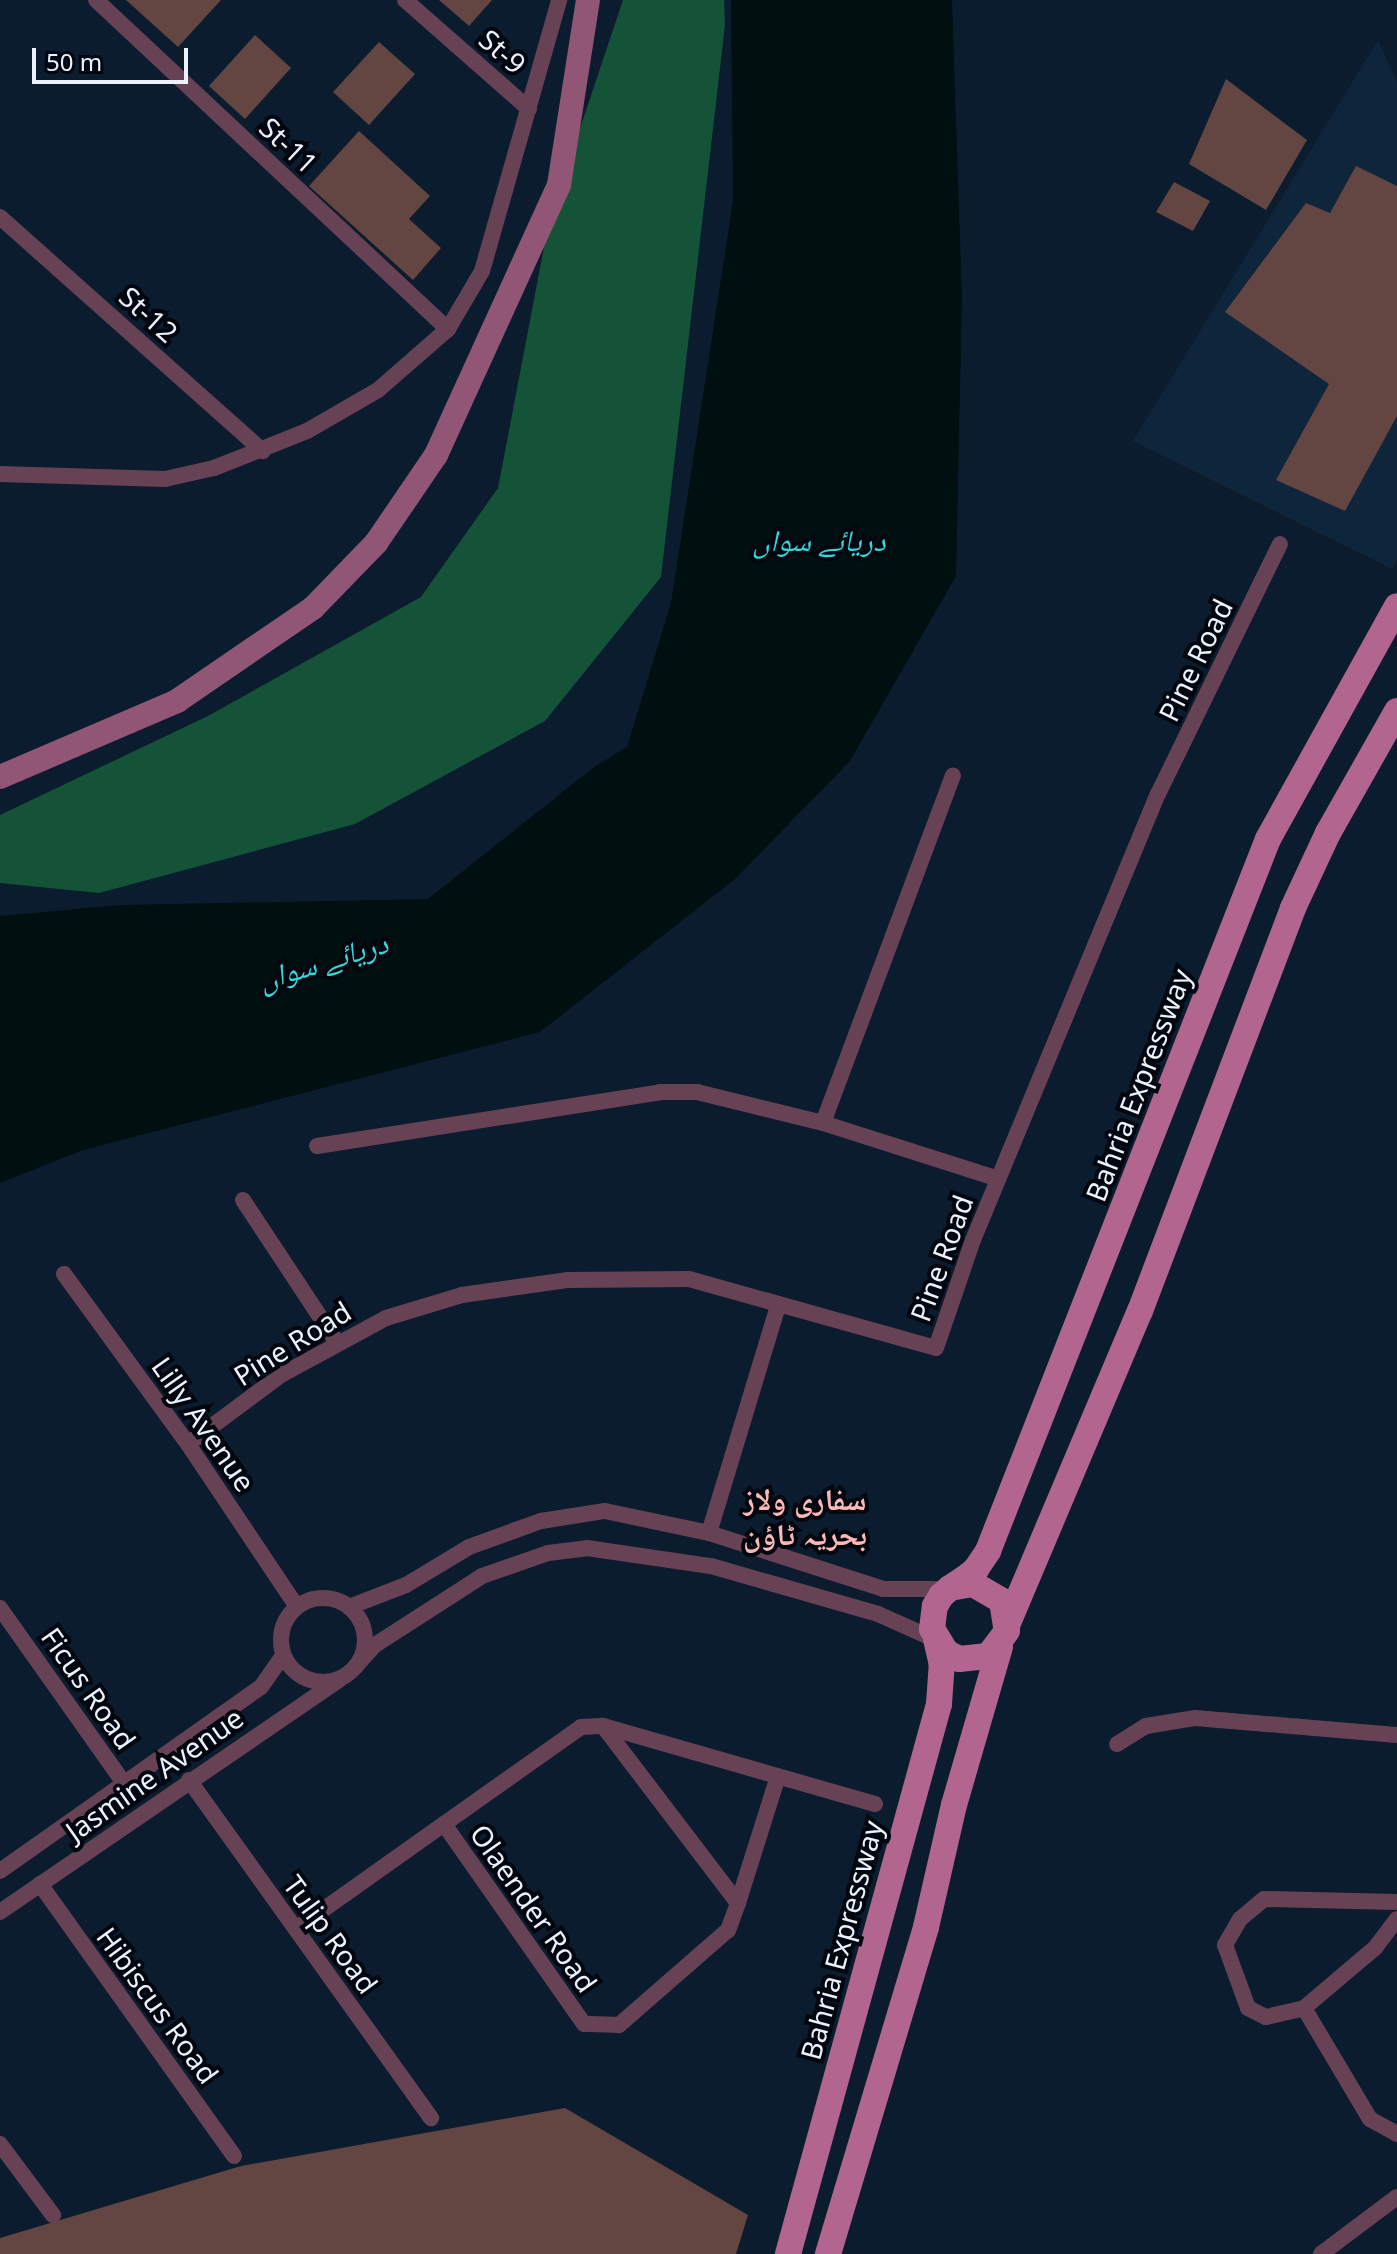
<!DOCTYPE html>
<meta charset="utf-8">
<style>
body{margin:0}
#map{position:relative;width:1397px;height:2254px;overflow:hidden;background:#0b1c2e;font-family:"Noto Sans","Noto Naskh Arabic",sans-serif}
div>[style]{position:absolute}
.built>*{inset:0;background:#0f253c}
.forest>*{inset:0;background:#145338}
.water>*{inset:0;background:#001010}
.building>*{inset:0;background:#634541}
.street>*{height:16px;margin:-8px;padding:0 8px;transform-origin:8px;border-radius:8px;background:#674255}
.street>.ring{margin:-8px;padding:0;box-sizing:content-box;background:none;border:16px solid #674255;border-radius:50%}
.secondary>*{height:24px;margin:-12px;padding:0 12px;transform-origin:12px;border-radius:12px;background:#915676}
.primary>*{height:26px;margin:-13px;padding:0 13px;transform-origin:13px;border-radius:13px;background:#b2668f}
span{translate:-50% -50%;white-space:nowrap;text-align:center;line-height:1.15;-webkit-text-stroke:8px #02060e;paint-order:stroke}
.street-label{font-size:28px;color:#eaf3fd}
.water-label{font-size:30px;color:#33d8db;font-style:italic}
.neighbourhood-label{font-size:30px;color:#fcb8b6;font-weight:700}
.scale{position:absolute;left:32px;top:48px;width:156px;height:36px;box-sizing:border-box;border:4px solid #eaf3fd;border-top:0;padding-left:10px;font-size:24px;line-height:28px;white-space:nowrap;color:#eaf3fd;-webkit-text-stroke:6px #02060e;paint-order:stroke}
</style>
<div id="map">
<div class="built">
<i style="clip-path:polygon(1378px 40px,1397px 82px,1397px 559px,1392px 569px,1133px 441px)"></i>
</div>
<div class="forest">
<i style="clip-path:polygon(623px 0,724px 0,725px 25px,661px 577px,545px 721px,355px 824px,99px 893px,0 883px,0 815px,208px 716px,421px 597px,498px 488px,549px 221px)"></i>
</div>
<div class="water">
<i style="clip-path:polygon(731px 0,952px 0,962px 298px,956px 576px,850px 761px,735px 879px,540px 1032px,83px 1150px,0 1183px,0 916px,120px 905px,428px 899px,594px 767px,627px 747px,671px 603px,733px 201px)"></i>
</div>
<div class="building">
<i style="clip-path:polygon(126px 0,221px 0,178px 47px)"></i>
<i style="clip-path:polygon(439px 0,492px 0,469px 26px)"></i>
<i style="clip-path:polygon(255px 35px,291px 68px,245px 119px,209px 86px)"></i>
<i style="clip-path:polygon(379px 42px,415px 74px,369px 125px,333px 92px)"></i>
<i style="clip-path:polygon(1226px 79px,1307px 140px,1266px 210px,1189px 164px)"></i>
<i style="clip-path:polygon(359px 131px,430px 196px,409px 219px,441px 248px,413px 280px,309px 186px)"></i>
<i style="clip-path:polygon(1356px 166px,1397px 186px,1397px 416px,1345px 511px,1276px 480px,1329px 384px,1225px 312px,1306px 203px,1330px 213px)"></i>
<i style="clip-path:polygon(1174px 182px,1210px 201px,1193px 231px,1156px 212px)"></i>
<i style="clip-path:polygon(565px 2108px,748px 2215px,736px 2254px,0 2254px,0 2238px,241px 2166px)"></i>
</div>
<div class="street">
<i style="left:96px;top:0;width:482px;rotate:43.1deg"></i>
<i style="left:405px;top:0;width:165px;rotate:41.3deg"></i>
<i style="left:0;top:217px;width:352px;rotate:41.7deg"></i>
<i style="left:0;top:474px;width:165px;rotate:1.7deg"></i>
<i style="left:165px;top:479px;width:50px;rotate:-12.7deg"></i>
<i style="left:214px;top:468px;width:100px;rotate:-21.7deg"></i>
<i style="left:307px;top:431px;width:82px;rotate:-30deg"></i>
<i style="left:378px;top:390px;width:93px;rotate:-41.1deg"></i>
<i style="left:448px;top:329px;width:67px;rotate:-59.6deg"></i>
<i style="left:482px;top:271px;width:282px;rotate:-74.1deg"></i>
<i style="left:823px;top:1123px;width:371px;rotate:-69.5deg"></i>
<i style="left:317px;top:1146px;width:347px;rotate:-8.9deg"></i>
<i style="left:660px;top:1092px;width:37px"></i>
<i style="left:697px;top:1092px;width:130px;rotate:13.8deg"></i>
<i style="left:823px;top:1123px;width:184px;rotate:17.7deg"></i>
<i style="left:243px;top:1200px;width:169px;rotate:56.6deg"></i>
<i style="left:64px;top:1274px;width:210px;rotate:53.9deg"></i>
<i style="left:188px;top:1444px;width:196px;rotate:56.2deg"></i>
<i style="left:188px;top:1444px;width:116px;rotate:-36.6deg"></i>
<i style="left:281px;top:1375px;width:119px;rotate:-28.5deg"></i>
<i style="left:386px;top:1318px;width:79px;rotate:-16.8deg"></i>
<i style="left:462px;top:1295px;width:106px;rotate:-8.1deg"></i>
<i style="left:567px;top:1280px;width:122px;rotate:-0.5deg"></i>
<i style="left:689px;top:1279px;width:256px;rotate:15.6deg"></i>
<i style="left:936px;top:1348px;width:114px;rotate:-71.1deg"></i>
<i style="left:973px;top:1240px;width:483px;rotate:-67.5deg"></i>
<i style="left:1158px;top:794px;width:278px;rotate:-64deg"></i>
<i style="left:709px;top:1533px;width:237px;rotate:-73.1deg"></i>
<i class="ring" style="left:281px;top:1598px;width:68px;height:68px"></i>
<i style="left:349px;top:1607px;width:61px;rotate:-21.1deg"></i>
<i style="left:406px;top:1585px;width:74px;rotate:-31.1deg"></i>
<i style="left:469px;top:1547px;width:77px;rotate:-19.9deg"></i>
<i style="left:541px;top:1521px;width:65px;rotate:-8.9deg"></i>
<i style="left:605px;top:1511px;width:106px;rotate:11.9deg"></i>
<i style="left:709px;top:1533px;width:183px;rotate:17.8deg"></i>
<i style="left:883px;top:1589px;width:65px"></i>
<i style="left:0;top:1608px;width:214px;rotate:54.7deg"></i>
<i style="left:356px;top:1666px;width:28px;rotate:-48deg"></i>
<i style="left:375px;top:1645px;width:127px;rotate:-32.8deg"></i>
<i style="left:482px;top:1576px;width:70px;rotate:-19.2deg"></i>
<i style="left:548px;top:1553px;width:39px;rotate:-7deg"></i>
<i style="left:587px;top:1548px;width:125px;rotate:8.3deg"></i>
<i style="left:711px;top:1566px;width:174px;rotate:16deg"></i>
<i style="left:878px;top:1614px;width:64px;rotate:24.1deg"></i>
<i style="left:603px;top:1726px;width:283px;rotate:16deg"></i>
<i style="left:1117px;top:1744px;width:34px;rotate:-32deg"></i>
<i style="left:1146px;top:1726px;width:50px;rotate:-9.3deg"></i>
<i style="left:1195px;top:1718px;width:203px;rotate:4.8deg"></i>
<i style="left:189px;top:1780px;width:416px;rotate:54.4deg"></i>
<i style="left:0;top:1871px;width:319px;rotate:-35.2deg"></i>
<i style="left:261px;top:1687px;width:38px;rotate:-55deg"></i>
<i style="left:40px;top:1884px;width:334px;rotate:54.5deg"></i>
<i style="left:1397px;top:1902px;width:133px;rotate:-178.7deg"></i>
<i style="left:1264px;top:1899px;width:31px;rotate:140deg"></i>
<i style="left:1240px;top:1919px;width:30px;rotate:120deg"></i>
<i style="left:1225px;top:1945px;width:67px;rotate:69.9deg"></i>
<i style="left:1248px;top:2008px;width:20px;rotate:27deg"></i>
<i style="left:1266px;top:2017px;width:39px;rotate:-13deg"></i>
<i style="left:1304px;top:2008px;width:93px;rotate:-40.2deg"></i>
<i style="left:1375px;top:1948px;width:36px;rotate:-53deg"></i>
<i style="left:738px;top:1903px;width:133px;rotate:-72.5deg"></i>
<i style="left:0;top:1912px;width:411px;rotate:-34.4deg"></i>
<i style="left:296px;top:1929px;width:181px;rotate:-35.4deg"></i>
<i style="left:444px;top:1824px;width:168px;rotate:-35.3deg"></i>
<i style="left:581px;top:1727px;width:22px;rotate:-3deg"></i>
<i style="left:603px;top:1726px;width:223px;rotate:52.7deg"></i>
<i style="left:738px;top:1903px;width:29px;rotate:110deg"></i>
<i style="left:728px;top:1930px;width:145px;rotate:138.9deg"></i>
<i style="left:619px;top:2025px;width:35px;rotate:-178deg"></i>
<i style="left:584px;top:2024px;width:244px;rotate:-125deg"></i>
<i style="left:1304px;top:2008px;width:129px;rotate:59.3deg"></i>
<i style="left:1370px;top:2119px;width:31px;rotate:29deg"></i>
<i style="left:0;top:2144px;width:89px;rotate:53.3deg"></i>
<i style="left:1321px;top:2254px;width:95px;rotate:-36.9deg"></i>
</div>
<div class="secondary">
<i style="left:0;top:777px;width:193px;rotate:-23.2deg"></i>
<i style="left:177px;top:701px;width:165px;rotate:-34.4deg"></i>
<i style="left:313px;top:608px;width:91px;rotate:-45.9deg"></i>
<i style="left:376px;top:543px;width:107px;rotate:-55.7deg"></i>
<i style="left:436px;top:455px;width:297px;rotate:-65.5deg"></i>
<i style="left:559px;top:185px;width:187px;rotate:-81.1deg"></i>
</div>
<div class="primary">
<i style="left:950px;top:1588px;width:23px;rotate:-10deg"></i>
<i style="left:973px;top:1584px;width:34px;rotate:30deg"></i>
<i style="left:1002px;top:1601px;width:30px;rotate:81deg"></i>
<i style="left:1007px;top:1631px;width:31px;rotate:127deg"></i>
<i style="left:988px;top:1656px;width:29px;rotate:174deg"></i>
<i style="left:959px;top:1659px;width:15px;rotate:-152deg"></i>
<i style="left:946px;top:1652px;width:27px;rotate:-121deg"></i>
<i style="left:932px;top:1629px;width:23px;rotate:-83deg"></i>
<i style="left:935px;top:1606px;width:12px;rotate:-59deg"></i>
<i style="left:941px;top:1596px;width:12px;rotate:-42deg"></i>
<i style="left:950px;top:1588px;width:22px;rotate:-34deg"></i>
<i style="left:968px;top:1576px;width:11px;rotate:-41deg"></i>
<i style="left:976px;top:1569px;width:22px;rotate:-56deg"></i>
<i style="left:988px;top:1551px;width:765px;rotate:-68.53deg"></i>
<i style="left:1268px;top:839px;width:266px;rotate:-61deg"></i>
<i style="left:1008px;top:1623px;width:339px;rotate:-67.1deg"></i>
<i style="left:1140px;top:1311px;width:431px;rotate:-69.2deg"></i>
<i style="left:1293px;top:908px;width:83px;rotate:-65deg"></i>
<i style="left:1328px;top:833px;width:140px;rotate:-60.5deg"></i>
<i style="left:788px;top:2254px;width:570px;rotate:-74.65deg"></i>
<i style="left:939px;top:1704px;width:39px;rotate:-86deg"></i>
<i style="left:942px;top:1665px;width:26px;rotate:-103deg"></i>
<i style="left:828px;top:2254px;width:341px;rotate:-73.3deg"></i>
<i style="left:926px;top:1927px;width:125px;rotate:-77.1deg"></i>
<i style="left:954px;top:1805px;width:165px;rotate:-73.8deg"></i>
</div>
<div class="street-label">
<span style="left:503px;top:51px;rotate:41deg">St-9</span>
<span style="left:289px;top:145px;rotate:43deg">St-11</span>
<span style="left:149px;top:314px;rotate:42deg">St-12</span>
<span style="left:1195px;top:660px;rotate:-64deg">Pine Road</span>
<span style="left:1138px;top:1085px;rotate:-69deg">Bahria Expressway</span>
<span style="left:941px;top:1258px;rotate:-70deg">Pine Road</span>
<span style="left:292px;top:1343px;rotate:-32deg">Pine Road</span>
<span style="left:204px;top:1424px;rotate:55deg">Lilly Avenue</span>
<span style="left:89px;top:1688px;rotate:55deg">Ficus Road</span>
<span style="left:154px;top:1774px;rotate:-35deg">Jasmine Avenue</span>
<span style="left:534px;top:1908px;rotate:55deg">Olaender Road</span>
<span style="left:331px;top:1934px;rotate:54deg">Tulip Road</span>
<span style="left:841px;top:1940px;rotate:-75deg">Bahria Expressway</span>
<span style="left:158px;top:2005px;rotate:54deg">Hibiscus Road</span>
</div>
<div class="water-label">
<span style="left:819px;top:540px">دریائے سواں</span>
<span style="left:323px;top:961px;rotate:-17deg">دریائے سواں</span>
</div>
<div class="neighbourhood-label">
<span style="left:805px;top:1516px">سفاری ولاز<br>بحریہ ٹاؤن</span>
</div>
<div class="scale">50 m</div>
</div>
